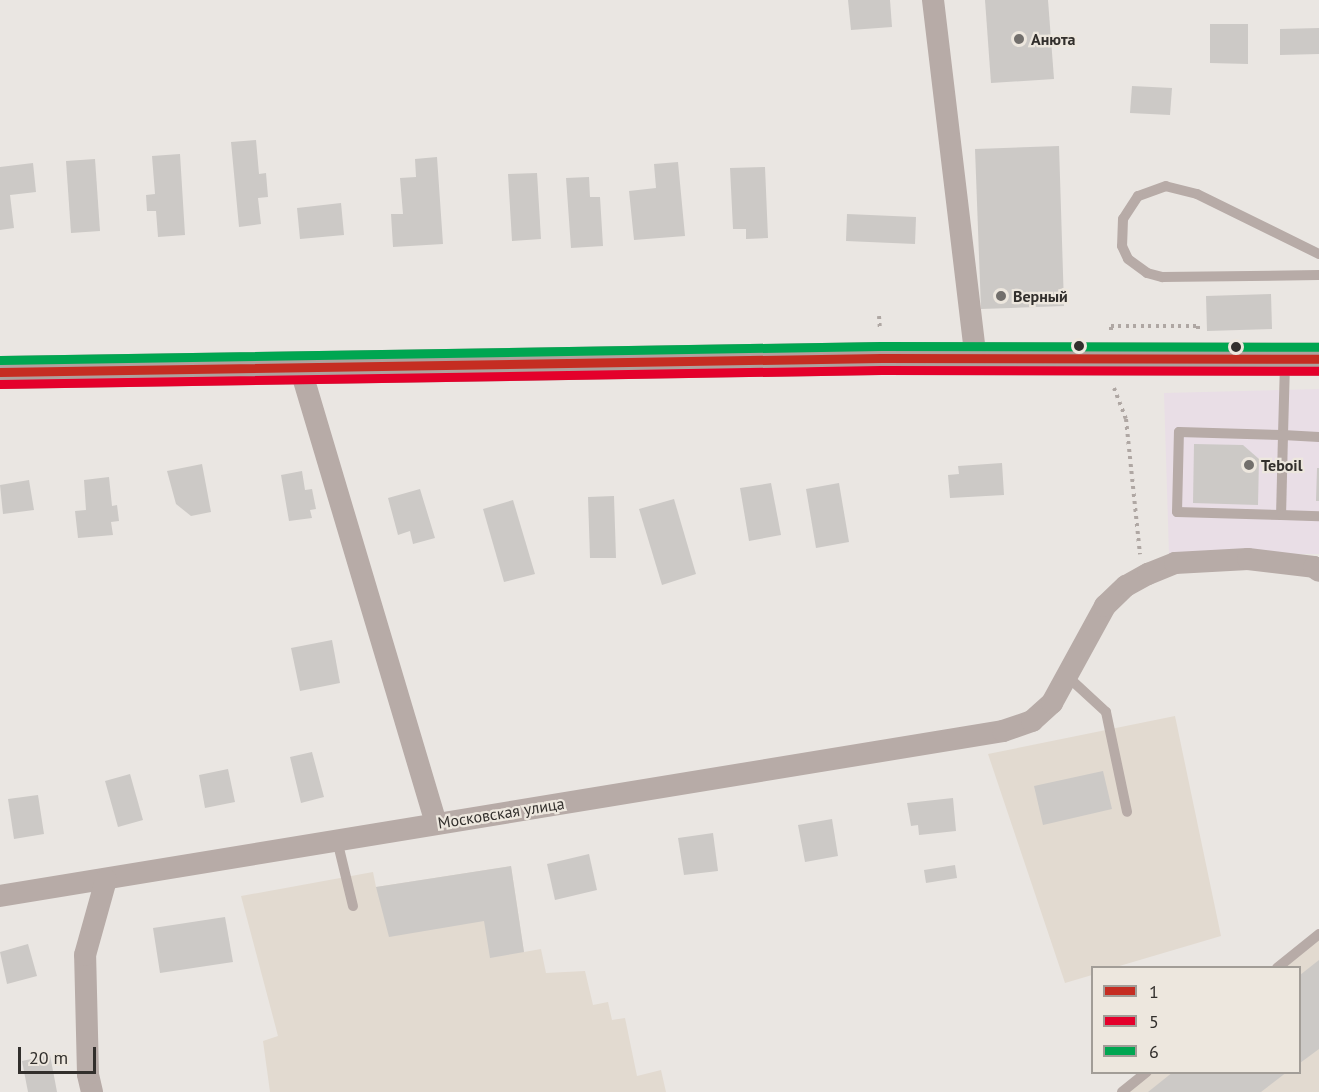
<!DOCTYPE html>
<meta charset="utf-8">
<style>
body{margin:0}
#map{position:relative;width:1319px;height:1092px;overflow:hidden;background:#eae6e2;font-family:"PT Sans",sans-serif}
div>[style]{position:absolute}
.commercial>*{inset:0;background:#e9dee6}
.built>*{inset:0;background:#e2dad0}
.building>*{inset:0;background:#ccc9c6}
.path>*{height:4px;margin-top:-2px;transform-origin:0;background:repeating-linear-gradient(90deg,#afa7a3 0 3px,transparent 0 7.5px)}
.service>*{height:10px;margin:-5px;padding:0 5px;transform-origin:5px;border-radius:5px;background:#b7aba7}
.minor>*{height:22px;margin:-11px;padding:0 11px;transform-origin:11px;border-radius:11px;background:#b7aba7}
.primary>*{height:33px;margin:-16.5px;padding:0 16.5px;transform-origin:16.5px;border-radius:16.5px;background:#aea29e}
.bus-1>*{height:9px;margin:-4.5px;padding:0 4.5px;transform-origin:4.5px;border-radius:4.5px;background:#c52d22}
.bus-2>*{height:9px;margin:-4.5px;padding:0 4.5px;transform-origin:4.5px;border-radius:4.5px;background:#e4002b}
.bus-3>*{height:9px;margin:-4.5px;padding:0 4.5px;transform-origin:4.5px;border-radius:4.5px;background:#00a651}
.dots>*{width:16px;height:16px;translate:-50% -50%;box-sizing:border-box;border:3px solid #ede7de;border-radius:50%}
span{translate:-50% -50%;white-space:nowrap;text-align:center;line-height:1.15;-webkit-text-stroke:4.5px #ede7de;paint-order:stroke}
.poi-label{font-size:16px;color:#322f2c;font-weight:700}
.left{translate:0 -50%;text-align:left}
.street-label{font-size:16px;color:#322f2c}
.legend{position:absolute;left:1091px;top:966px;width:210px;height:108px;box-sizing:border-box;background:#ede7de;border:2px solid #a29d97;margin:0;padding:8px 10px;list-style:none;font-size:18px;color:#322f2c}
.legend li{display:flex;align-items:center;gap:12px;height:30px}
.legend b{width:30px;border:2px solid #a29d97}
.scale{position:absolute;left:18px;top:1047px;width:78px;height:27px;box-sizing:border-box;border:3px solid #322f2c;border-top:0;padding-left:8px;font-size:18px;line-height:21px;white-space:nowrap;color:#322f2c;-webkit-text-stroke:4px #ede7de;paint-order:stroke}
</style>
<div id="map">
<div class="commercial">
<i style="clip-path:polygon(1319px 389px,1319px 554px,1169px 554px,1164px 393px)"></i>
</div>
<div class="built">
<i style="clip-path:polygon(1175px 716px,1221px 936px,1116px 967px,1092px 968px,1092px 975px,1065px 983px,988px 754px)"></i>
<i style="clip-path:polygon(511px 866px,524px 952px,541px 949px,546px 973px,585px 971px,593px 1005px,608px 1002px,612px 1020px,625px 1018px,637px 1076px,661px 1070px,666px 1092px,270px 1092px,263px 1041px,278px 1036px,241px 896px,373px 872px,376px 887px)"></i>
<i style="clip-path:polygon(1319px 939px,1319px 1092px,1126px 1092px,1150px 1073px,1300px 1072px,1300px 968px,1283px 967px)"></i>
</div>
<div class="building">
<i style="clip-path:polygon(848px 0,890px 0,892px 27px,851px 30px)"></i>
<i style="clip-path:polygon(985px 0,1048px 0,1054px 79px,991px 83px)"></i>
<i style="clip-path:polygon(1210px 24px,1248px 24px,1248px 64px,1210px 63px)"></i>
<i style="clip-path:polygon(1319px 28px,1319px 54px,1280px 55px,1280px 29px)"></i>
<i style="clip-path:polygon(1132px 86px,1172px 88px,1170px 115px,1130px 113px)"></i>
<i style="clip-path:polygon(256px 140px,259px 174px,266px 173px,268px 197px,258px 198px,261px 224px,239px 227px,231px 142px)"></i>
<i style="clip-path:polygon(1059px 146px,1064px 306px,981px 309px,975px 149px)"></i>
<i style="clip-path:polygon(180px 154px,185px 235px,158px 237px,156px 211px,147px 211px,146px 195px,155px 194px,152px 156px)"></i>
<i style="clip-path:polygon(437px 157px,443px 244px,393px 247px,391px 214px,403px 214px,400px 178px,416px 177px,415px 159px)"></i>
<i style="clip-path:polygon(95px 159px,100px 231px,71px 233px,66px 161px)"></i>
<i style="clip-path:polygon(678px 162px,685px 236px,634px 240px,629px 191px,656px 188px,654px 164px)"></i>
<i style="clip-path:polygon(33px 163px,36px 192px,10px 195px,14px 228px,0 230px,0 167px)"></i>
<i style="clip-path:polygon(765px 167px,768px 238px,746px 239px,746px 229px,733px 229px,730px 168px)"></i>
<i style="clip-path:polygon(537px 173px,541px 239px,512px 241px,508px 174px)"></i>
<i style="clip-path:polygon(589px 177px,590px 197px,600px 197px,603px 246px,571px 248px,566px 178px)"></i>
<i style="clip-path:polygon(341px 203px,344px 235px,300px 239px,297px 208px)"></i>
<i style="clip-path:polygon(847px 214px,916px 217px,915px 244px,846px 241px)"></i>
<i style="clip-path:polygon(1271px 294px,1272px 329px,1207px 331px,1206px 296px)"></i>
<i style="clip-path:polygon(1194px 444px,1243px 445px,1259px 459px,1258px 505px,1193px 503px)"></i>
<i style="clip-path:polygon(1002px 463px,1004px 495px,950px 498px,948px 475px,959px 474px,958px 466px)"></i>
<i style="clip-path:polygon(202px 464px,211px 512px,191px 516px,176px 504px,167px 471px)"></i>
<i style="clip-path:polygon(1317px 468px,1319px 468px,1319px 501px,1316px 501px)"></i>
<i style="clip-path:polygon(302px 471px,305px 490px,312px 489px,316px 509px,310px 510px,312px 518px,289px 521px,281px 475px)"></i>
<i style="clip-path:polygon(109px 477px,112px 506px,117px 505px,119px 521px,111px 522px,113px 535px,78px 538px,75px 511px,86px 510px,84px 480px)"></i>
<i style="clip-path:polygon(29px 480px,34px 510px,3px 514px,0 485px)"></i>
<i style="clip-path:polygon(771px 483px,781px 535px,749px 541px,740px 488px)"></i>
<i style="clip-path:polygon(839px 483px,849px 542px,816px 548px,806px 489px)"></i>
<i style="clip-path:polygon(420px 489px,435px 538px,413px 544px,410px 531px,398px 535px,388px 498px)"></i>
<i style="clip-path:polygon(614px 496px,616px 558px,590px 558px,588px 497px)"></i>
<i style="clip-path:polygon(674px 499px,696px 574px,662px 585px,639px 509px)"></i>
<i style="clip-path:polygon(513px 500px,535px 574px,504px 582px,483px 509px)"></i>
<i style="clip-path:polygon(332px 640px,340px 683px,300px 691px,291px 648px)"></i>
<i style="clip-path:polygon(312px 752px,324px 797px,301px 803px,290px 757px)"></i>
<i style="clip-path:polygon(228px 769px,235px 802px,205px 808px,199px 775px)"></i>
<i style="clip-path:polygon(1103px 771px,1112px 809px,1043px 825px,1034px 786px)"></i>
<i style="clip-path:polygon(130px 774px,143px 820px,118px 827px,105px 781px)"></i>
<i style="clip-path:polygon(38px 795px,44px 834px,14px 839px,8px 799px)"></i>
<i style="clip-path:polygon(953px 798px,956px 831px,919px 835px,918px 825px,911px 826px,907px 803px)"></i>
<i style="clip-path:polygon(832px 819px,838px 856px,805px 862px,798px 825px)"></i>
<i style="clip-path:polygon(713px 833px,718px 871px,684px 875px,678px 838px)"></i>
<i style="clip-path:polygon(589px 854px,597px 890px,555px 900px,547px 864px)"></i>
<i style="clip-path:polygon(955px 865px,957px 878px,926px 883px,924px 870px)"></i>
<i style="clip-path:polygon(511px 866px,524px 952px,490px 958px,484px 921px,389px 937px,376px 887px)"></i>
<i style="clip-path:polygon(225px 917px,233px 962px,160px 973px,153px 928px)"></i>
<i style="clip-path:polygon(28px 944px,37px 976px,7px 984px,0 952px)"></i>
<i style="clip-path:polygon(1319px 960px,1319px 1049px,1300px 1063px,1300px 975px)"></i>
<i style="clip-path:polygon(50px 1055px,57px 1092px,28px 1092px,22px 1061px)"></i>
<i style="clip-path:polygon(1173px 1072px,1287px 1072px,1261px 1092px,1148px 1092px)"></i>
</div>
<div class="path">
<i style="left:879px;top:316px;width:15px;rotate:86deg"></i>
<i style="left:1111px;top:330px;width:4px;rotate:-90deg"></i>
<i style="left:1111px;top:326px;width:87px"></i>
<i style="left:1198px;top:326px;width:3px;rotate:90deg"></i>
<i style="left:1114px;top:388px;width:33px;rotate:69deg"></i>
<i style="left:1126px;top:419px;width:136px;rotate:84.1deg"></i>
</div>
<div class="service">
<i style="left:1319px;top:254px;width:136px;rotate:-153.8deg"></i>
<i style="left:1197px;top:194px;width:32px;rotate:-166deg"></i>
<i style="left:1166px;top:186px;width:30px;rotate:160deg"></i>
<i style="left:1138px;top:196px;width:27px;rotate:123deg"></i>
<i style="left:1123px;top:219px;width:27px;rotate:92deg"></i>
<i style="left:1122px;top:246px;width:14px;rotate:65deg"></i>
<i style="left:1128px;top:259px;width:24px;rotate:36deg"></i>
<i style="left:1147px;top:273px;width:16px;rotate:15deg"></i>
<i style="left:1162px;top:277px;width:157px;rotate:-0.7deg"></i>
<i style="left:1285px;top:363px;width:72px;rotate:91.6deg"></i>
<i style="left:1283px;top:435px;width:80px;rotate:91.4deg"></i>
<i style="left:1281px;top:515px;width:104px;rotate:-178.3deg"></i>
<i style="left:1177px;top:512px;width:80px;rotate:-88.6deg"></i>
<i style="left:1179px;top:432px;width:104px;rotate:1.7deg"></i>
<i style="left:1283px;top:435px;width:36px;rotate:3deg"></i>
<i style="left:1281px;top:515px;width:38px;rotate:2deg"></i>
<i style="left:1067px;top:676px;width:53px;rotate:42.7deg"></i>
<i style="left:1106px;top:712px;width:102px;rotate:78.1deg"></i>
<i style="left:337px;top:840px;width:68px;rotate:76.4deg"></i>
<i style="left:1277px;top:968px;width:54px;rotate:-39deg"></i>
<i style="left:1122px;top:1092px;width:32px;rotate:-39deg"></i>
</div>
<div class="minor">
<i style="left:933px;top:0;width:361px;rotate:83.2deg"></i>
<i style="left:300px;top:367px;width:476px;rotate:73.4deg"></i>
<i style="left:0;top:896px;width:1016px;rotate:-9.34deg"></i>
<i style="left:1003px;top:731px;width:31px;rotate:-19deg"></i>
<i style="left:1032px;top:721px;width:27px;rotate:-42deg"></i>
<i style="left:1052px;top:703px;width:111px;rotate:-61.3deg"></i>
<i style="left:1105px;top:606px;width:29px;rotate:-44deg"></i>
<i style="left:1126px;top:586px;width:25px;rotate:-29deg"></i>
<i style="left:1148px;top:574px;width:29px;rotate:-22deg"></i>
<i style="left:1175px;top:563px;width:73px;rotate:-3.1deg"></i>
<i style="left:1248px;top:559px;width:66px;rotate:6.9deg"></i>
<i style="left:1314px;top:567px;width:6px;rotate:39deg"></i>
<i style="left:92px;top:1092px;width:18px;rotate:-103deg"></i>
<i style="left:88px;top:1074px;width:119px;rotate:-91.4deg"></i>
<i style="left:85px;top:955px;width:78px;rotate:-74.4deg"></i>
</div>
<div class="primary">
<i style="left:0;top:372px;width:881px;rotate:-0.91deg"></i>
<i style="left:881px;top:358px;width:438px;rotate:0.1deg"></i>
</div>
<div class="bus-1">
<i style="left:0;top:372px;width:881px;rotate:-0.91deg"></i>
<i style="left:881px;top:358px;width:438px;rotate:0.1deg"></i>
</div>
<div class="bus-2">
<i style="left:0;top:384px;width:881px;rotate:-0.91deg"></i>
<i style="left:881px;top:370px;width:438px;rotate:0.1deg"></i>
</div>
<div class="bus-3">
<i style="left:0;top:360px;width:881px;rotate:-0.91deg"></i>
<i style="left:881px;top:346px;width:438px;rotate:0.1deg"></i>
</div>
<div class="dots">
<i style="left:1019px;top:39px;background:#726f6c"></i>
<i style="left:1001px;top:296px;background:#726f6c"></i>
<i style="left:1079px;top:346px;background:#322f2c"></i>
<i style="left:1236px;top:347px;background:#322f2c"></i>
<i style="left:1249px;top:465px;background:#726f6c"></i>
</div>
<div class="poi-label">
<span class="left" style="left:1031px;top:39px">Анюта</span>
<span class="left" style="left:1013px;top:296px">Верный</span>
<span class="left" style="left:1261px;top:465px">Teboil</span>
</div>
<div class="street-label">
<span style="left:501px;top:813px;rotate:-9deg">Московская улица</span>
</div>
<ul class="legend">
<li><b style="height:8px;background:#c52d22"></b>1</li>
<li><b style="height:8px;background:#e4002b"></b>5</li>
<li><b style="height:8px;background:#00a651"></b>6</li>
</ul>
<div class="scale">20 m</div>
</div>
